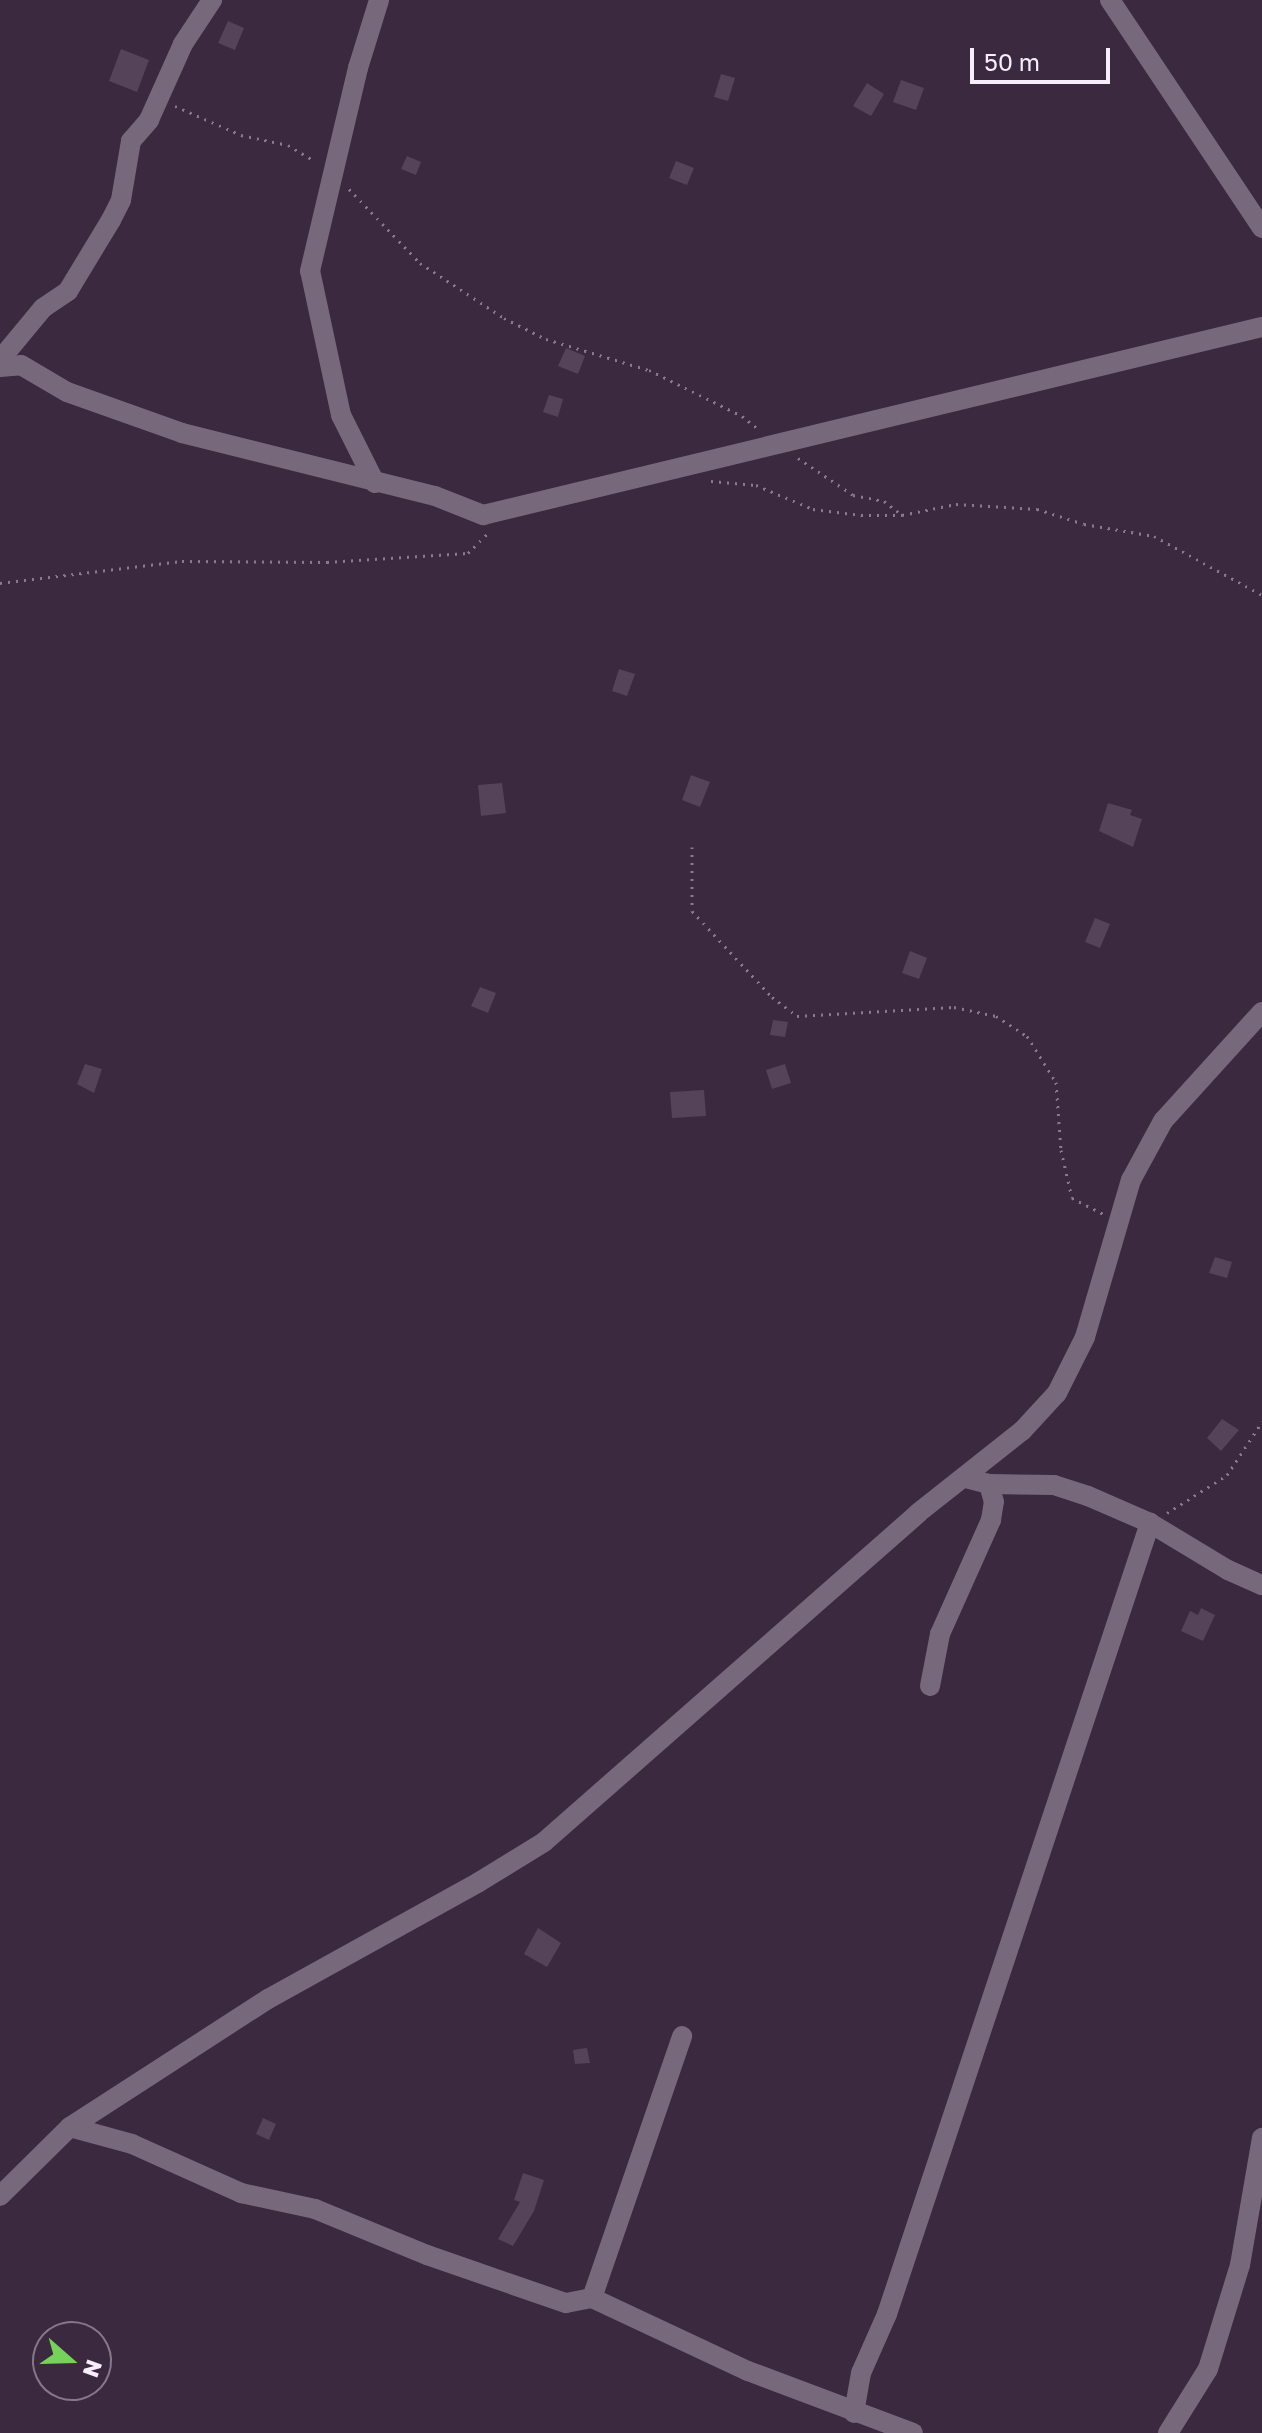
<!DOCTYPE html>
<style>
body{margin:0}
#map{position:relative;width:1262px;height:2433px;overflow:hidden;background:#3a293f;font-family:"Golos Text",sans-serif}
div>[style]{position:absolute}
.building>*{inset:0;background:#544359}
.path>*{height:3px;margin-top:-1.5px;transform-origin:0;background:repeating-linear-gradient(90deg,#897b8d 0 2px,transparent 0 8px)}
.minor>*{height:20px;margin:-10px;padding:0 10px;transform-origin:10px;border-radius:10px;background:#77697b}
span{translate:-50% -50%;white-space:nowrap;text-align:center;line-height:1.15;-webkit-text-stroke:7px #3a293f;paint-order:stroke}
.north{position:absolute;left:32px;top:2321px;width:80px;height:80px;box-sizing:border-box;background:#3a293f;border:2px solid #86778a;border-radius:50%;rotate:110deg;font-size:22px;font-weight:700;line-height:32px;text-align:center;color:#f8edfa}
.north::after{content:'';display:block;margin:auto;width:28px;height:36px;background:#75d25a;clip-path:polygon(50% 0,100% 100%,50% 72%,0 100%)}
.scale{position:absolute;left:970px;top:48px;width:140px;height:36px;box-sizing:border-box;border:4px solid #f8edfa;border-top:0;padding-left:10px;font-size:24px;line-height:28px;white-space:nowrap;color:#f8edfa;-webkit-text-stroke:6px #3a293f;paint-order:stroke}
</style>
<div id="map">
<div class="building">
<i style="clip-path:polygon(228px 21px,244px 28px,235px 50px,218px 43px)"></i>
<i style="clip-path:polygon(121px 49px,149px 60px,137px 92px,109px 81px)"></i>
<i style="clip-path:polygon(721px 74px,735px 78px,728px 101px,714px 97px)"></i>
<i style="clip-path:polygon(901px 80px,924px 88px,916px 110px,893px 102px)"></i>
<i style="clip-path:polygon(867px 83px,884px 94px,871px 116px,853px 106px)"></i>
<i style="clip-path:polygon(407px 156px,421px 162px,416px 175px,401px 169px)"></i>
<i style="clip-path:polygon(676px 161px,694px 168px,687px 185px,669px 178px)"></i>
<i style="clip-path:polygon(566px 348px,585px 356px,578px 374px,558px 366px)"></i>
<i style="clip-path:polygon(549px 395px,563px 399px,558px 417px,543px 412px)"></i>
<i style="clip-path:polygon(619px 669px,635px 674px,627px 696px,612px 691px)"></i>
<i style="clip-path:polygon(691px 775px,710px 782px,700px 807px,682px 800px)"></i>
<i style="clip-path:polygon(502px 783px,506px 813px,481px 816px,478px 785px)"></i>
<i style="clip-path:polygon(1108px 803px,1132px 810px,1130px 815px,1142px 819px,1133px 847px,1099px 831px)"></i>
<i style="clip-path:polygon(1095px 918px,1110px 924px,1100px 948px,1085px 942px)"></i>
<i style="clip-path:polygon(910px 951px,927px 958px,919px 979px,902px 973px)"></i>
<i style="clip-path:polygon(480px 987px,496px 993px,488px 1013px,471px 1006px)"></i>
<i style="clip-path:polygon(773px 1020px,788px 1022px,785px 1037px,770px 1035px)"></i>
<i style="clip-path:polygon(85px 1064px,102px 1069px,94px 1093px,77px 1084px)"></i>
<i style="clip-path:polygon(785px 1064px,791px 1083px,772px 1089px,766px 1070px)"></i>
<i style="clip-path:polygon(704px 1090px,706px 1116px,672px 1118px,670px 1092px)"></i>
<i style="clip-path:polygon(1215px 1257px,1232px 1262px,1227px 1278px,1209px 1273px)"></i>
<i style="clip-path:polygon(1222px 1419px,1239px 1430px,1221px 1451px,1207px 1438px)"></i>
<i style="clip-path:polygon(1201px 1608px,1215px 1615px,1203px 1641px,1181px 1631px,1190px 1611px,1198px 1615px)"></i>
<i style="clip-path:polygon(538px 1928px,561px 1943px,547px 1967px,524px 1954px)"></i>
<i style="clip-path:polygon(587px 2048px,590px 2063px,575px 2064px,573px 2050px)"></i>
<i style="clip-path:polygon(263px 2118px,276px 2124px,269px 2140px,256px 2134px)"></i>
<i style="clip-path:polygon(523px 2173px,544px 2180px,534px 2211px,513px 2246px,498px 2239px,520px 2202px,514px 2200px)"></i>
</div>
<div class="path">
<i style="left:175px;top:106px;width:72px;rotate:23.7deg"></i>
<i style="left:241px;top:135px;width:48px;rotate:12deg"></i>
<i style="left:288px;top:145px;width:31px;rotate:31deg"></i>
<i style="left:349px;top:189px;width:103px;rotate:46.2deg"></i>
<i style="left:420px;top:263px;width:100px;rotate:33.2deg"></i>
<i style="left:504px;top:318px;width:47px;rotate:26.6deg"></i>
<i style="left:546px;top:339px;width:108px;rotate:16.8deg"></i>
<i style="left:649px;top:370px;width:104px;rotate:26.3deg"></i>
<i style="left:742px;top:416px;width:19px;rotate:39deg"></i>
<i style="left:798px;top:458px;width:66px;rotate:33.9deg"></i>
<i style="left:853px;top:495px;width:32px;rotate:11deg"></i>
<i style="left:884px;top:501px;width:23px;rotate:38deg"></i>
<i style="left:711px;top:481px;width:45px;rotate:5.1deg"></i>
<i style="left:756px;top:485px;width:62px;rotate:22.8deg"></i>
<i style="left:813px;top:509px;width:48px;rotate:7.1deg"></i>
<i style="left:861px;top:515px;width:41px"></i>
<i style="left:902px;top:515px;width:55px;rotate:-11.5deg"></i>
<i style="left:956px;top:504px;width:81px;rotate:3.5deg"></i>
<i style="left:1037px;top:509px;width:49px;rotate:17.7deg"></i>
<i style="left:1084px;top:524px;width:71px;rotate:9.7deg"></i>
<i style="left:1154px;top:536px;width:123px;rotate:28.6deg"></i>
<i style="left:0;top:583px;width:183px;rotate:-6.9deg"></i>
<i style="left:182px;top:561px;width:145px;rotate:0.4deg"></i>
<i style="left:327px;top:562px;width:141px;rotate:-3.7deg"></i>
<i style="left:468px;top:553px;width:28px;rotate:-45deg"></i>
<i style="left:692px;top:847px;width:64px;rotate:90deg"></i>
<i style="left:692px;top:911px;width:117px;rotate:47.1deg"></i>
<i style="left:772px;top:997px;width:31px;rotate:37deg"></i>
<i style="left:797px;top:1016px;width:157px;rotate:-3.3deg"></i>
<i style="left:954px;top:1007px;width:43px;rotate:12.1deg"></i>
<i style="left:996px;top:1016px;width:37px;rotate:33deg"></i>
<i style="left:1027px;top:1036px;width:54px;rotate:57.8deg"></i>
<i style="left:1056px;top:1082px;width:68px;rotate:85.8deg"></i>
<i style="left:1061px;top:1150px;width:49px;rotate:77.1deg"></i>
<i style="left:1072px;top:1198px;width:35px;rotate:27deg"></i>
<i style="left:1167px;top:1513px;width:71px;rotate:-32.3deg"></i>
<i style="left:1227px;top:1475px;width:64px;rotate:-56.6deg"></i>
</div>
<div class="minor">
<i style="left:1110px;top:0;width:274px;rotate:56.3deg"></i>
<i style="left:0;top:360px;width:67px;rotate:-50.4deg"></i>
<i style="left:43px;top:308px;width:30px;rotate:-34deg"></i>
<i style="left:68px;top:291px;width:83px;rotate:-58.8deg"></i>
<i style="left:111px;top:220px;width:22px;rotate:-63deg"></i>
<i style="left:121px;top:200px;width:60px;rotate:-80.4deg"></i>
<i style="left:131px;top:141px;width:28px;rotate:-49deg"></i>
<i style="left:149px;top:120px;width:83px;rotate:-65.9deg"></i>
<i style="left:183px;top:44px;width:53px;rotate:-56.6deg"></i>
<i style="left:0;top:367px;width:21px;rotate:-5deg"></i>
<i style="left:21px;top:365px;width:53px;rotate:30.4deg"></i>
<i style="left:67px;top:392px;width:122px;rotate:19.6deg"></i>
<i style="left:182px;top:433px;width:261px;rotate:14deg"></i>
<i style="left:435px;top:496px;width:52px;rotate:21.6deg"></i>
<i style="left:483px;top:515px;width:801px;rotate:-13.57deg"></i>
<i style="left:375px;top:483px;width:76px;rotate:-116.6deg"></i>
<i style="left:341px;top:415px;width:147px;rotate:-102.1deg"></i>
<i style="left:310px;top:271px;width:209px;rotate:-76.7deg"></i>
<i style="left:358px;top:68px;width:71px;rotate:-72.8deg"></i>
<i style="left:966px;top:1478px;width:24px;rotate:15deg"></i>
<i style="left:989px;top:1484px;width:65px;rotate:0.9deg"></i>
<i style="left:1054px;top:1485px;width:36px;rotate:18deg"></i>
<i style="left:1088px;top:1496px;width:68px;rotate:23.5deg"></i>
<i style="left:1150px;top:1523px;width:91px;rotate:31.1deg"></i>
<i style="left:1228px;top:1570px;width:37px;rotate:24deg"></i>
<i style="left:930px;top:1686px;width:53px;rotate:-79.1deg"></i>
<i style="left:940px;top:1634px;width:125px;rotate:-65.9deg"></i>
<i style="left:991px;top:1520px;width:18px;rotate:-81deg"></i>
<i style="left:994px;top:1502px;width:19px;rotate:-106deg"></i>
<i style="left:70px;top:2127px;width:64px;rotate:15.3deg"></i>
<i style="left:132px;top:2144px;width:120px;rotate:24.2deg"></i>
<i style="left:241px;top:2193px;width:76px;rotate:12.2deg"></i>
<i style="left:315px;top:2209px;width:121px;rotate:22.3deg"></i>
<i style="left:427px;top:2255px;width:147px;rotate:19.1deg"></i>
<i style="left:566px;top:2303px;width:26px;rotate:-11deg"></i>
<i style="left:592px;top:2298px;width:277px;rotate:-71deg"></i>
<i style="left:0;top:2196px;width:98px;rotate:-44.6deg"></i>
<i style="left:70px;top:2127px;width:236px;rotate:-32.9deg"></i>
<i style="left:268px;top:1999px;width:241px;rotate:-29deg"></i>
<i style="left:479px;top:1882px;width:76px;rotate:-31.6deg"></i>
<i style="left:544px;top:1842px;width:498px;rotate:-41.3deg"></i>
<i style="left:918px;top:1513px;width:132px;rotate:-38.3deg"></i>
<i style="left:1022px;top:1431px;width:52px;rotate:-47.4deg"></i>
<i style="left:1057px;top:1393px;width:63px;rotate:-63.4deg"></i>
<i style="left:1085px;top:1337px;width:164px;rotate:-73.7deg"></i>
<i style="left:1131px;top:1180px;width:67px;rotate:-61.5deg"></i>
<i style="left:1163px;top:1121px;width:147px;rotate:-47.8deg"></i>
<i style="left:592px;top:2298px;width:172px;rotate:25.1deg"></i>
<i style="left:748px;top:2371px;width:176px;rotate:20.6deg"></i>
<i style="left:854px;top:2413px;width:41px;rotate:-80.1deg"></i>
<i style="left:861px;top:2373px;width:64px;rotate:-66.2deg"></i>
<i style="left:887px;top:2314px;width:834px;rotate:-71.61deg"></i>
<i style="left:1168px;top:2433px;width:75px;rotate:-58deg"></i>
<i style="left:1208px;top:2369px;width:109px;rotate:-72.9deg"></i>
<i style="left:1240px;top:2265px;width:129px;rotate:-80.2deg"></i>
</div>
<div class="north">N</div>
<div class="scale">50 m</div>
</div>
